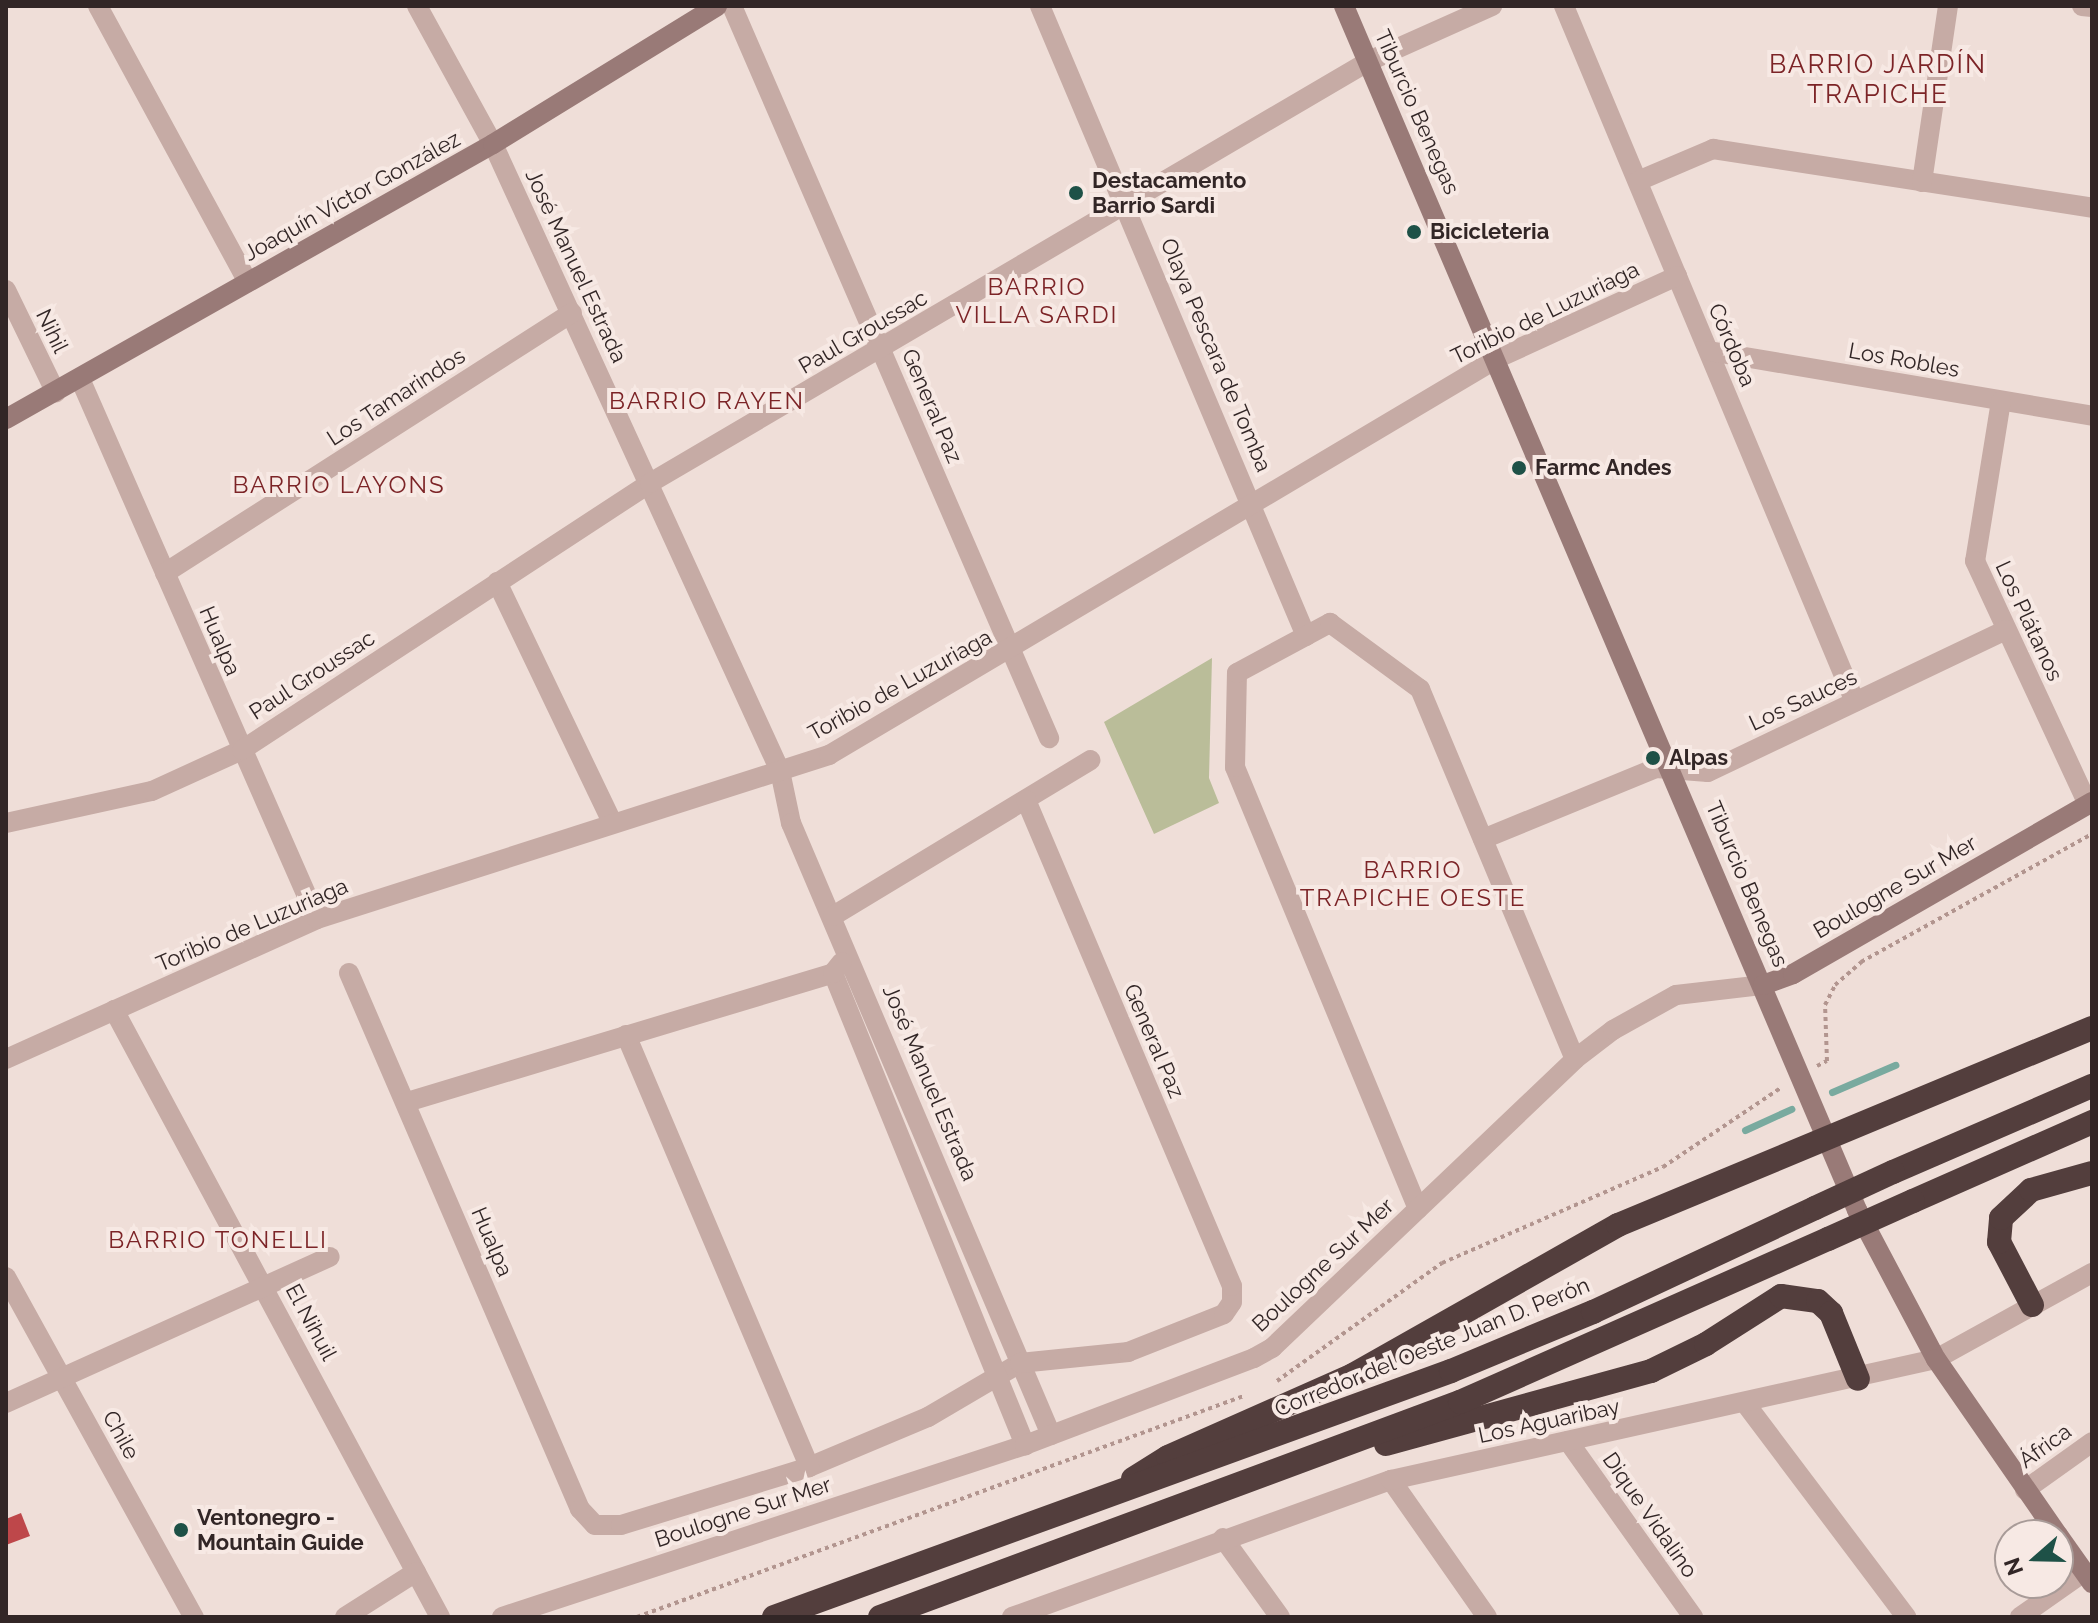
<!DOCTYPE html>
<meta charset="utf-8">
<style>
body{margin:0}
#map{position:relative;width:2098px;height:1623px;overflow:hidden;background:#efded8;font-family:Raleway,sans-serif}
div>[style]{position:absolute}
.green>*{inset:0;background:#babd99}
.stream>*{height:7px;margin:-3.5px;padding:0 3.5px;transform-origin:3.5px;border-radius:3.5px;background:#79aa9f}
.building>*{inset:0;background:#be474a}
.path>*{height:4px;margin-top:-2px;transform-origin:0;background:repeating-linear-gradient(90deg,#b2958f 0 4px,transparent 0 8px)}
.street>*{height:20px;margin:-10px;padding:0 10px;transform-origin:10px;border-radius:10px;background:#c6aba5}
.secondary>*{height:20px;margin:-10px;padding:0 10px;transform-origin:10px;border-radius:10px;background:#997a77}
.highway>*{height:24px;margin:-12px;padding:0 12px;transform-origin:12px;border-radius:12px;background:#533e3d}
.highway-bridge>*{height:24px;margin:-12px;padding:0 12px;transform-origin:12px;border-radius:12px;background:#533e3d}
.dots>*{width:22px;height:22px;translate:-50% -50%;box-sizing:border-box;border:4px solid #f7e9e4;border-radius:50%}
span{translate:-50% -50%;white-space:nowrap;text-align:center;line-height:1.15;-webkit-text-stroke:8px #f7e9e4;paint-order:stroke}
.street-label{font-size:22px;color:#322626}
.poi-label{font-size:22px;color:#322626;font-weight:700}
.left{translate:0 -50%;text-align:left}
.neighbourhood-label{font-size:24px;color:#7c2427;letter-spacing:2px}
.quarter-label{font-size:26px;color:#7c2427;letter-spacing:2px}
.frame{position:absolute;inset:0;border:8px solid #322626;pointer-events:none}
.north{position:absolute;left:1994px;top:1519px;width:80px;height:80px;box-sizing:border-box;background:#f7e9e4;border:2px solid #a89b98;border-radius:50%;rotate:250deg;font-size:22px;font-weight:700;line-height:32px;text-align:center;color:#322626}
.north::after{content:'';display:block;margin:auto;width:28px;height:36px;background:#1e5147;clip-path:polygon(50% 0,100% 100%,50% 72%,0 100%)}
</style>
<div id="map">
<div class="green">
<i style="clip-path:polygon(1212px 658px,1209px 778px,1219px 803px,1154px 834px,1104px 722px)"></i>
</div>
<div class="stream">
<i style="left:1832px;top:1092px;width:69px;rotate:-23.2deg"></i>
<i style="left:1745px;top:1130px;width:51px;rotate:-24.5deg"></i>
</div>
<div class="building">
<i style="clip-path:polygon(21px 1513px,30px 1536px,6px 1545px,6px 1519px)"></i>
</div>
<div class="path">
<i style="left:1817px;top:1066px;width:11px;rotate:-27deg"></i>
<i style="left:1827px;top:1061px;width:56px;rotate:-92deg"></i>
<i style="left:1825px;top:1005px;width:22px;rotate:-63deg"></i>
<i style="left:1835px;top:985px;width:35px;rotate:-41deg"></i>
<i style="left:1861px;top:962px;width:264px;rotate:-29deg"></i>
<i style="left:1277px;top:1381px;width:203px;rotate:-35.6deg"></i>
<i style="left:1442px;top:1263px;width:241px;rotate:-23.5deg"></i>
<i style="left:1663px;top:1167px;width:143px;rotate:-33.9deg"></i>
<i style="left:637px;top:1617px;width:646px;rotate:-20.01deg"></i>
</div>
<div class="street">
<i style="left:98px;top:6px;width:314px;rotate:61.5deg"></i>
<i style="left:417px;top:6px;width:158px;rotate:61.2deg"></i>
<i style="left:493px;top:144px;width:690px;rotate:65.4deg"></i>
<i style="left:780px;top:771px;width:53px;rotate:78.1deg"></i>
<i style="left:791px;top:823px;width:665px;rotate:66.98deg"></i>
<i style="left:732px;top:6px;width:798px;rotate:66.58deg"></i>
<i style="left:1040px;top:6px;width:684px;rotate:67.11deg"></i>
<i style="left:1564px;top:6px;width:754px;rotate:67.31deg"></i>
<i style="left:2082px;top:6px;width:10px;rotate:6deg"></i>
<i style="left:1638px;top:181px;width:82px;rotate:-23.1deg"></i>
<i style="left:1713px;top:149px;width:384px;rotate:8.8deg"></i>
<i style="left:1922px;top:182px;width:178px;rotate:-81.6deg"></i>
<i style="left:6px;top:290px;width:114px;rotate:64.1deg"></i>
<i style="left:1709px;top:351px;width:388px;rotate:9.6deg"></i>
<i style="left:81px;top:381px;width:587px;rotate:66.31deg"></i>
<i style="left:2001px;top:401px;width:162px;rotate:99.2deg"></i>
<i style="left:1975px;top:561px;width:268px;rotate:65.1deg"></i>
<i style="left:165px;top:573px;width:483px;rotate:-32.6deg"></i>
<i style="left:497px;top:582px;width:266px;rotate:64.4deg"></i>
<i style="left:6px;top:823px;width:149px;rotate:-12.4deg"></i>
<i style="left:152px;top:791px;width:99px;rotate:-24.5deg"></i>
<i style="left:242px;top:750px;width:488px;rotate:-33.2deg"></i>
<i style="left:650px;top:483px;width:834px;rotate:-30.41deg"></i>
<i style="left:1369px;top:61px;width:135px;rotate:-24.1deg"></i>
<i style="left:1483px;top:839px;width:187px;rotate:-22.3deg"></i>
<i style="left:1656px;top:768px;width:52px;rotate:4.4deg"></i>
<i style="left:1708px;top:772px;width:330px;rotate:-25.5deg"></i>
<i style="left:833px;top:916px;width:301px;rotate:-31.2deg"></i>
<i style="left:349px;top:973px;width:584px;rotate:66.69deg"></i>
<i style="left:580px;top:1509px;width:22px;rotate:47deg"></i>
<i style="left:595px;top:1525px;width:26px"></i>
<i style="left:621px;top:1525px;width:197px;rotate:-17.1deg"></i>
<i style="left:809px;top:1467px;width:129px;rotate:-22.8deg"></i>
<i style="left:928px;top:1417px;width:107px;rotate:-30.4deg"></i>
<i style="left:1020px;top:1363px;width:109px;rotate:-5.8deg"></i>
<i style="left:1128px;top:1352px;width:103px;rotate:-21.6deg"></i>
<i style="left:1224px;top:1314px;width:14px;rotate:-56deg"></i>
<i style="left:1232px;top:1302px;width:16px;rotate:-90deg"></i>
<i style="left:1232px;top:1286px;width:528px;rotate:-112.97deg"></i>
<i style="left:833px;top:973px;width:510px;rotate:67.86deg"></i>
<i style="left:114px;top:1010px;width:689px;rotate:61.76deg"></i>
<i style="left:626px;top:1035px;width:469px;rotate:67deg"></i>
<i style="left:6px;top:1059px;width:341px;rotate:-24.2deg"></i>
<i style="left:317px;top:919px;width:538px;rotate:-17.76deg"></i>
<i style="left:829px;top:755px;width:778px;rotate:-30.69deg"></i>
<i style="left:1498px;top:358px;width:197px;rotate:-24.6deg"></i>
<i style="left:407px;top:1102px;width:445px;rotate:-16.8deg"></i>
<i style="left:833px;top:973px;width:14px;rotate:-51deg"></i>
<i style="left:1418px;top:1209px;width:478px;rotate:-112.5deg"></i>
<i style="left:1235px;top:767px;width:94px;rotate:-88.8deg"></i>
<i style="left:1237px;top:673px;width:106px;rotate:-28.3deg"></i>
<i style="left:1330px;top:623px;width:112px;rotate:36.3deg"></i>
<i style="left:1420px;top:689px;width:401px;rotate:67.3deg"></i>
<i style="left:6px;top:1277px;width:389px;rotate:61.1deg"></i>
<i style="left:6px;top:1403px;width:355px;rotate:-24.3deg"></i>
<i style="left:1745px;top:1403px;width:268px;rotate:53deg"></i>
<i style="left:1568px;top:1441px;width:216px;rotate:54.6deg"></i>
<i style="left:1391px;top:1480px;width:167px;rotate:55deg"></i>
<i style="left:2025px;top:1490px;width:82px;rotate:-35.6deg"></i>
<i style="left:1223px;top:1538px;width:97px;rotate:54.2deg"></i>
<i style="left:345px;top:1617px;width:84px;rotate:-32.4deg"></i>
<i style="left:502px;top:1617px;width:551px;rotate:-18.2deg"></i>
<i style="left:1025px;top:1445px;width:245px;rotate:-20.8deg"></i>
<i style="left:1254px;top:1358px;width:21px;rotate:-29deg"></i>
<i style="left:1272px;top:1348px;width:419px;rotate:-43.6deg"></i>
<i style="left:1575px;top:1059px;width:48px;rotate:-37.3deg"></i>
<i style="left:1613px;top:1030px;width:72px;rotate:-29.1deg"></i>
<i style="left:1676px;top:995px;width:88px;rotate:-6.6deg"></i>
<i style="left:1012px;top:1617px;width:403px;rotate:-19.9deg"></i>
<i style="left:1391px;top:1480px;width:558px;rotate:-12.52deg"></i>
<i style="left:1936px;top:1359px;width:178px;rotate:-28.9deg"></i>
<i style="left:2020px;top:1617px;width:78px;rotate:-35.1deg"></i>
</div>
<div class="secondary">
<i style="left:1344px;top:6px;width:1309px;rotate:66.92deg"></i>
<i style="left:1857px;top:1210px;width:169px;rotate:62.1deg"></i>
<i style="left:1936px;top:1359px;width:214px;rotate:55.3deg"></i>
<i style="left:6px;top:419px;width:559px;rotate:-29.45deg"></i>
<i style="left:493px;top:144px;width:263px;rotate:-31.6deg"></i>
<i style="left:1763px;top:985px;width:32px;rotate:-20deg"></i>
<i style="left:1793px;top:974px;width:345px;rotate:-29.9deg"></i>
<i style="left:2058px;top:1535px;width:59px;rotate:54.7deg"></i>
</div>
<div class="highway">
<i style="left:1893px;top:1172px;width:217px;rotate:-23.4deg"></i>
<i style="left:1913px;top:1201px;width:196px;rotate:-23.8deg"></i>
<i style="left:2032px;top:1305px;width:71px;rotate:-117.6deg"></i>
<i style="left:1999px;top:1242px;width:24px;rotate:-85deg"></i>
<i style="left:2001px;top:1218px;width:41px;rotate:-43deg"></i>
<i style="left:2031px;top:1190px;width:63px;rotate:-15.6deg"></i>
<i style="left:1386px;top:1444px;width:275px;rotate:-15.4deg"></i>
<i style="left:1651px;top:1371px;width:61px;rotate:-26.1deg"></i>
<i style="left:1706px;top:1344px;width:89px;rotate:-32.6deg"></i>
<i style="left:1781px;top:1296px;width:37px;rotate:8deg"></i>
<i style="left:1818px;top:1301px;width:18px;rotate:43deg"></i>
<i style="left:1831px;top:1313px;width:71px;rotate:67.8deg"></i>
<i style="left:1133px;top:1479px;width:41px;rotate:-32.2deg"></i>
<i style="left:1168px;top:1457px;width:202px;rotate:-23.9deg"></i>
<i style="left:1353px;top:1375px;width:305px;rotate:-29.5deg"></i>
<i style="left:1618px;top:1225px;width:513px;rotate:-22.57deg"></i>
<i style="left:774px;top:1617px;width:720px;rotate:-19.97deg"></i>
<i style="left:1451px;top:1371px;width:154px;rotate:-22.6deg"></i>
<i style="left:1593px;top:1312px;width:245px;rotate:-25.1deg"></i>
<i style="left:880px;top:1617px;width:619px;rotate:-20.34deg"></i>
<i style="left:1460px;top:1402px;width:402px;rotate:-23.9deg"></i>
</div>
<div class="highway-bridge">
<i style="left:1815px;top:1208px;width:86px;rotate:-24.8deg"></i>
<i style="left:1828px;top:1239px;width:93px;rotate:-24.1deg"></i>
</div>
<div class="dots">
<i style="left:1076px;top:193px;background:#1e5147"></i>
<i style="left:1414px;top:232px;background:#1e5147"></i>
<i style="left:1519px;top:468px;background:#1e5147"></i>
<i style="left:1653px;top:758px;background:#1e5147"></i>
<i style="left:181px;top:1530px;background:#1e5147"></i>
</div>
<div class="street-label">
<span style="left:1417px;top:112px;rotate:66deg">Tiburcio Benegas</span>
<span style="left:352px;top:196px;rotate:-29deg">Joaquín Víctor González</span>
<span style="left:576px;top:266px;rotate:65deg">José Manuel Estrada</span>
<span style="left:1545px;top:313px;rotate:-26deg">Toribio de Luzuriaga</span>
<span style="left:52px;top:331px;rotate:64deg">Nihil</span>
<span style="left:863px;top:332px;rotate:-30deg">Paul Groussac</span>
<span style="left:1732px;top:345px;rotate:67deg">Córdoba</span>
<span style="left:1216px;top:355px;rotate:67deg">Olaya Pescara de Tomba</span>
<span style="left:1904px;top:360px;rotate:10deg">Los Robles</span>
<span style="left:396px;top:397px;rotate:-33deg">Los Tamarindos</span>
<span style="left:932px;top:406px;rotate:67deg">General Paz</span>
<span style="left:2029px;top:621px;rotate:65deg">Los Plátanos</span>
<span style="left:220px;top:641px;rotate:67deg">Hualpa</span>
<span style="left:312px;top:675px;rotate:-33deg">Paul Groussac</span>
<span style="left:900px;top:685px;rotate:-29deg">Toribio de Luzuriaga</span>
<span style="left:1803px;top:700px;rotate:-25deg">Los Sauces</span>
<span style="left:1747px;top:884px;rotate:67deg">Tiburcio Benegas</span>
<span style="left:1895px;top:887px;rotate:-30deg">Boulogne Sur Mer</span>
<span style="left:252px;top:925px;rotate:-23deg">Toribio de Luzuriaga</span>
<span style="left:1154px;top:1041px;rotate:67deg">General Paz</span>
<span style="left:930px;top:1083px;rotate:67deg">José Manuel Estrada</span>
<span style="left:492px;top:1242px;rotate:67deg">Hualpa</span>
<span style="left:1323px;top:1265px;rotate:-43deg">Boulogne Sur Mer</span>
<span style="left:311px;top:1322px;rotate:62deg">El Nihuil</span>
<span style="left:1432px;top:1347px;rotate:-22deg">Corredor del Oeste Juan D. Perón</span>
<span style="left:1549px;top:1421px;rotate:-12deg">Los Aguaribay</span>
<span style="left:121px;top:1435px;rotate:61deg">Chile</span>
<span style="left:2045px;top:1446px;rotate:-36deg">África</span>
<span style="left:743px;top:1512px;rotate:-18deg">Boulogne Sur Mer</span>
<span style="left:1650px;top:1515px;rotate:55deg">Dique Vidalino</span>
</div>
<div class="poi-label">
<span class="left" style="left:1092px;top:193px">Destacamento<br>Barrio Sardi</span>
<span class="left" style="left:1430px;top:232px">Bicicleteria</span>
<span class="left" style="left:1535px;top:468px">Farmc Andes</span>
<span class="left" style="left:1669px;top:758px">Alpas</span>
<span class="left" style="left:197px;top:1530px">Ventonegro -<br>Mountain Guide</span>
</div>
<div class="neighbourhood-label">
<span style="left:1037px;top:301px">BARRIO<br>VILLA SARDI</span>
<span style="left:707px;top:401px">BARRIO RAYEN</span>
<span style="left:339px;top:485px">BARRIO LAYONS</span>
<span style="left:1413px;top:884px">BARRIO<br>TRAPICHE OESTE</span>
<span style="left:218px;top:1240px">BARRIO TONELLI</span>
</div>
<div class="quarter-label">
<span style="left:1878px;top:80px">BARRIO JARDÍN<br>TRAPICHE</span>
</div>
<div class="frame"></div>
<div class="north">N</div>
</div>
